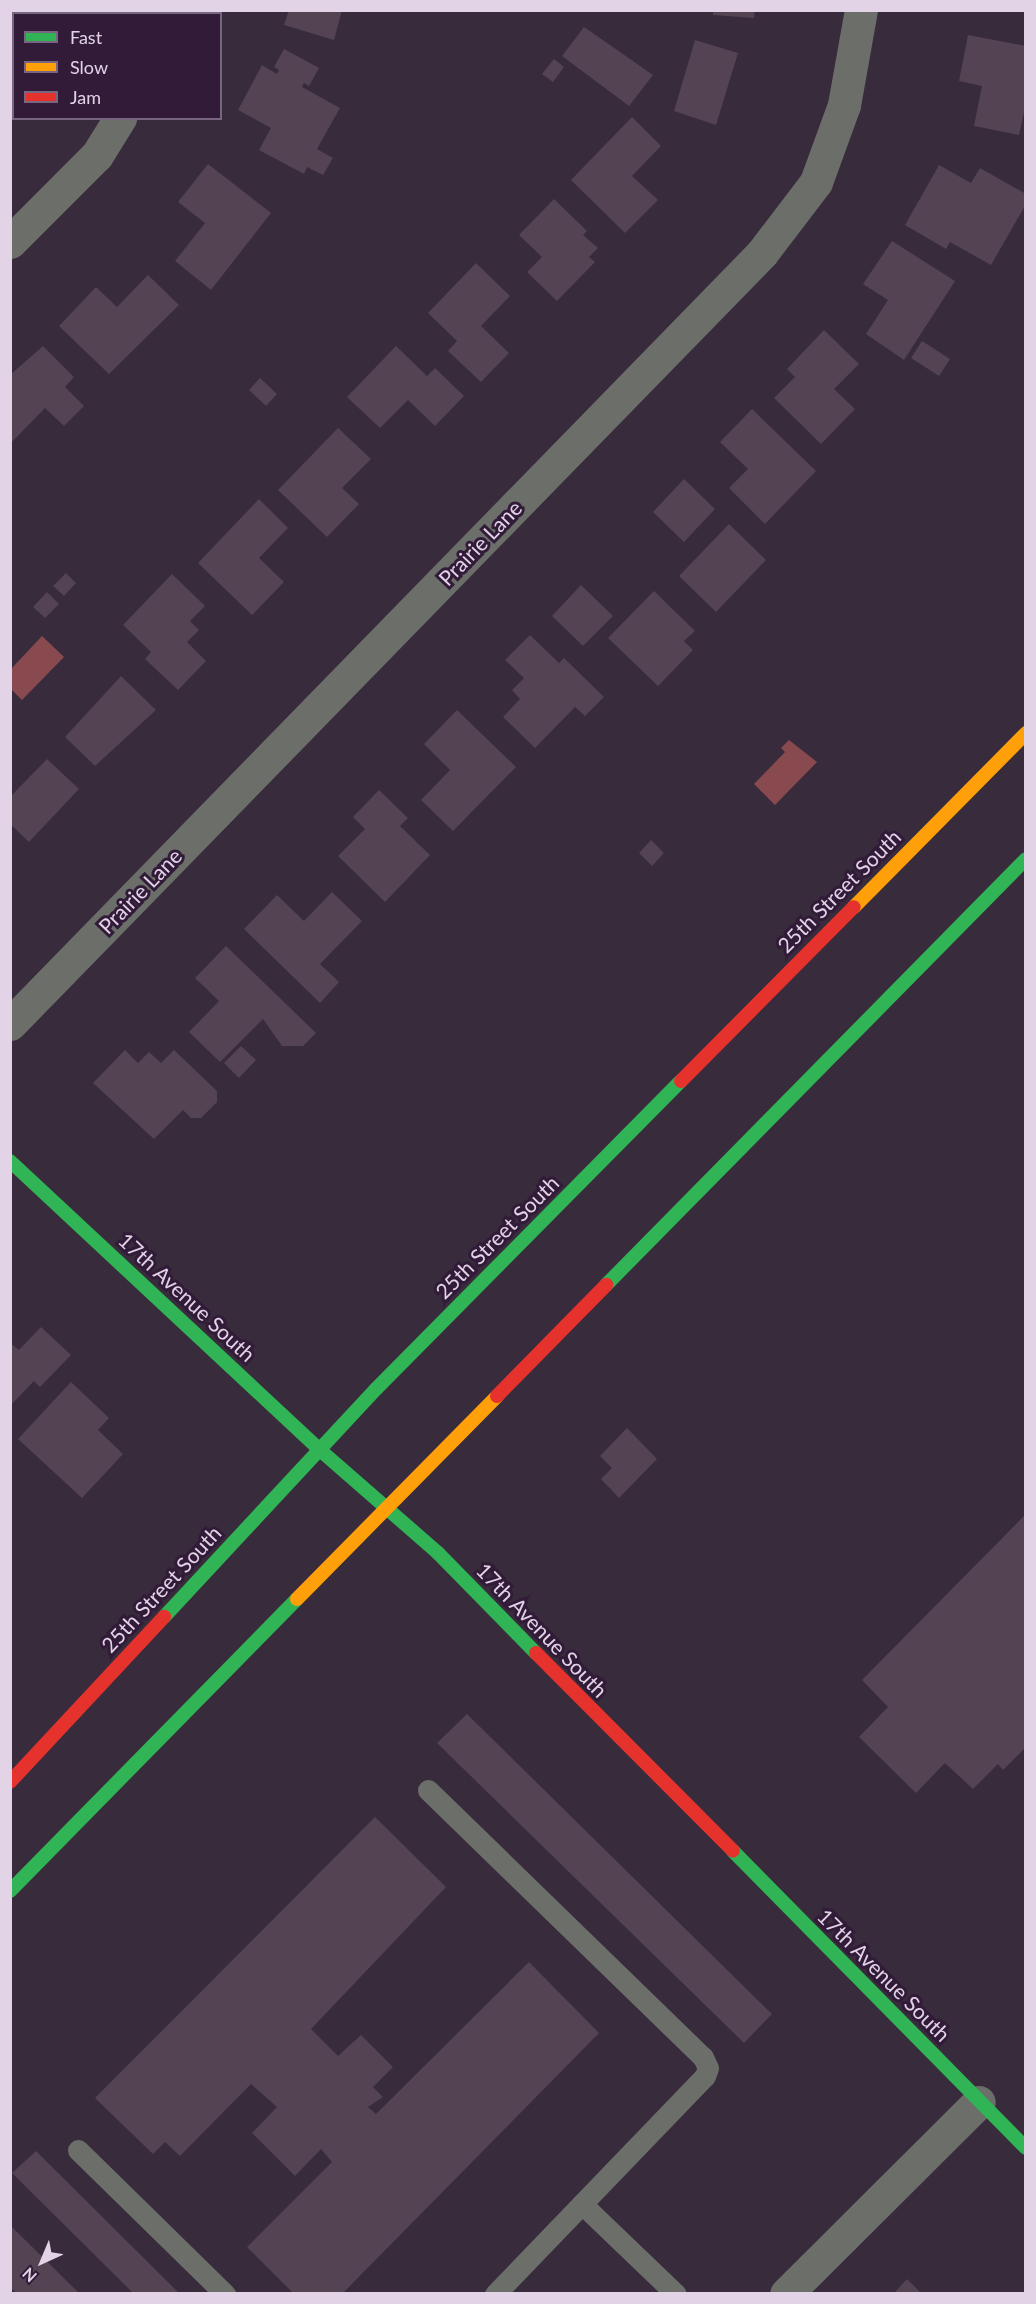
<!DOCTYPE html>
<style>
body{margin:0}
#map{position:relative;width:1036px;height:2304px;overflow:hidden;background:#382b3c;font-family:Lato,sans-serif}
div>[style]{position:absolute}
.water>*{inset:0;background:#884a4f}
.building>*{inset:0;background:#534353}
.lane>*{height:21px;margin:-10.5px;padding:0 10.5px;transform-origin:10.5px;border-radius:10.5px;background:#6b6e69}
.street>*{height:33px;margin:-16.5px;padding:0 16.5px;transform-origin:16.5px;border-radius:16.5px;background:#6b6e69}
.fast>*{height:14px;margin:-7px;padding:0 7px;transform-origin:7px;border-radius:7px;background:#30b455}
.slow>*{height:14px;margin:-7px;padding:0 7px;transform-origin:7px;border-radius:7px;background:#ff9f0a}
.jam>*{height:14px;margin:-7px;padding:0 7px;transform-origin:7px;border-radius:7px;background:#e5322d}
span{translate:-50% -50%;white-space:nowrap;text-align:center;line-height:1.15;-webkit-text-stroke:6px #321b39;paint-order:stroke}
.street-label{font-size:21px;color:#e2d3e7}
.frame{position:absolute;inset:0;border:12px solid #e2d3e7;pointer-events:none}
.legend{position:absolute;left:12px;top:12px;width:210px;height:108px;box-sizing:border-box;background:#321b39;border:2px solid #78657f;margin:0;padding:8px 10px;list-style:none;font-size:18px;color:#e2d3e7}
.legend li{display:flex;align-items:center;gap:12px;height:30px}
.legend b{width:30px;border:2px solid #78657f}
.north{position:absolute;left:12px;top:2232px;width:60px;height:60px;-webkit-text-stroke:4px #321b39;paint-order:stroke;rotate:224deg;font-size:16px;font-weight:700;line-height:24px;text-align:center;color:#e2d3e7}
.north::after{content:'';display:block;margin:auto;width:21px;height:27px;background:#e2d3e7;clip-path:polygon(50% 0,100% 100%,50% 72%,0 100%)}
</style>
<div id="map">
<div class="water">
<i style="clip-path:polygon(42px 636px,64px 657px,22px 700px,11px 689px,11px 669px)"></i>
<i style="clip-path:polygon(789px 740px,817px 762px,775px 805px,754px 784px,785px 752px,781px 748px)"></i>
</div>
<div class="building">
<i style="clip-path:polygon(10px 10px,33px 14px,14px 14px,14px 51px)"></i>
<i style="clip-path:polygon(289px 10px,342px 10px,334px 40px,284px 25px)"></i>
<i style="clip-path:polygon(713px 10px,755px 10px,754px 18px,713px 15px)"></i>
<i style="clip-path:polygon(584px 27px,653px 75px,629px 106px,562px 56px)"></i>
<i style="clip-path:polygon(968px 35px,1026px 46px,1026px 103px,1019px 135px,974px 126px,982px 86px,959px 81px)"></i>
<i style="clip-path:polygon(695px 40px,738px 53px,716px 125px,674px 111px)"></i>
<i style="clip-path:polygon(284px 49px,319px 68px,309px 86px,304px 83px,302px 87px,340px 108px,317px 149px,333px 158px,323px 175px,307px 167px,304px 174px,259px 150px,271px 128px,238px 110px,262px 65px,277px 74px,279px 70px,274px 67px)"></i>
<i style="clip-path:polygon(554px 59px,564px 67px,553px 82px,542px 74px)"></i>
<i style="clip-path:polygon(632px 117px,661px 146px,632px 176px,658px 200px,625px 233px,571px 180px)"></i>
<i style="clip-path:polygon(208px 164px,271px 213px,211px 290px,175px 261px,205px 223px,178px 202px)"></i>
<i style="clip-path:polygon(939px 165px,971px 183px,980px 168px,1026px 194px,1026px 204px,991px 265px,950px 242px,946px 249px,905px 225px)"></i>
<i style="clip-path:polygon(554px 199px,587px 231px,583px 235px,598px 248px,589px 257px,595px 262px,557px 301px,527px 272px,542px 257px,519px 235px)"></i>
<i style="clip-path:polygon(892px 241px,955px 281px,904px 360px,866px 334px,888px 300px,863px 284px)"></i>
<i style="clip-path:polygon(476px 263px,510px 296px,481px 326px,509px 353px,481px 382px,448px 351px,457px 341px,428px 313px)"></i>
<i style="clip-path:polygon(148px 275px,179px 305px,109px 374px,59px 326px,96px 287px,117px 307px)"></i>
<i style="clip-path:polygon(824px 330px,859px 364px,834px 389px,855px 409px,821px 444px,774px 398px,795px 377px,787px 369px)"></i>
<i style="clip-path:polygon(922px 341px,950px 359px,939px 376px,911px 358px)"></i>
<i style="clip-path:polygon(43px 346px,74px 377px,65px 387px,84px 406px,64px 426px,45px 408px,10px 444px,10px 375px)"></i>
<i style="clip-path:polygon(396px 346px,427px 376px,435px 368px,464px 396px,435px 426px,408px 400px,380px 428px,347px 397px)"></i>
<i style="clip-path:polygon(260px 378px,277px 394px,266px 406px,249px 390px)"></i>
<i style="clip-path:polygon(752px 409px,816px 471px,765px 524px,729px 488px,748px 469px,720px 442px)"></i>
<i style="clip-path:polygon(338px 428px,371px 459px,342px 488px,359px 504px,327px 537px,278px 490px)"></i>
<i style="clip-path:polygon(684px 479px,715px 509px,684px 542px,653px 512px)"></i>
<i style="clip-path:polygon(259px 499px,288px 528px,259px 558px,284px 582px,252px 615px,198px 563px)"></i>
<i style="clip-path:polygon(729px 524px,766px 560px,716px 612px,679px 576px)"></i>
<i style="clip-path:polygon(66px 573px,76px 583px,64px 596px,53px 586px)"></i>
<i style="clip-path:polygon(172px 574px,205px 606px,190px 621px,199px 630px,187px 642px,206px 661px,178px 690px,145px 659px,151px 652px,123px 625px)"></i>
<i style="clip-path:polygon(581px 585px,613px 616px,583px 646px,552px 616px)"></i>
<i style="clip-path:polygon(654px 591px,695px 631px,684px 641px,693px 650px,658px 686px,608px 638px)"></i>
<i style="clip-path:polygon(47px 592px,59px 604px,45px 618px,33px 607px)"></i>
<i style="clip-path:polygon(530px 635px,559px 663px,564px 658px,604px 697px,585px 716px,575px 707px,535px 748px,503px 717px,520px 699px,512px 690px,524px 678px,505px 660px)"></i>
<i style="clip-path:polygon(121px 676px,156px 710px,95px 766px,65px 737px)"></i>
<i style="clip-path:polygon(457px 710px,516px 767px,453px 831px,421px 800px,450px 770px,424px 744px)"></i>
<i style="clip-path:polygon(47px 759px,79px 789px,29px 842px,10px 824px,10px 797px)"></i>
<i style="clip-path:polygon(379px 790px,408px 818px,400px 826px,430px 855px,385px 902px,338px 856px,365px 829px,353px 817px)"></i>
<i style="clip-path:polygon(651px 840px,664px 853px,652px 866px,639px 853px)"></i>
<i style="clip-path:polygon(332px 892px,362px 921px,320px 964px,339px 982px,320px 1003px,244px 929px,277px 895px,304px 921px)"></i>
<i style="clip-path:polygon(226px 946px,316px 1033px,303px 1046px,282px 1046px,263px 1019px,220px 1062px,189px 1032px,219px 1001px,195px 978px)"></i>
<i style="clip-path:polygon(241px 1046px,256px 1060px,239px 1078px,224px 1063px)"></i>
<i style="clip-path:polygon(125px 1050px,138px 1063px,149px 1052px,161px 1063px,174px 1050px,217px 1091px,217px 1102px,201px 1118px,191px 1118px,183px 1110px,154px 1139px,93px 1083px)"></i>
<i style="clip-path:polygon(41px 1327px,71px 1355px,40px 1387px,34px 1381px,10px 1406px,10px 1343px,19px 1350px)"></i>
<i style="clip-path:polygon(71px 1382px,109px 1418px,98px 1430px,123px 1454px,82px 1498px,18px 1439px)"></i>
<i style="clip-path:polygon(627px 1428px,657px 1459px,619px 1498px,601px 1479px,612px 1468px,600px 1456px)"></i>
<i style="clip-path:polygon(1026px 1514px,1026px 1747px,1003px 1770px,998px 1764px,973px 1789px,945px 1763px,916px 1793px,859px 1737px,888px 1707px,862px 1680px)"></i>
<i style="clip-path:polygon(467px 1714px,772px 2014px,744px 2043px,437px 1743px)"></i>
<i style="clip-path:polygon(375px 1817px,446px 1887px,311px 2029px,338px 2056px,361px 2035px,393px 2067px,373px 2087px,383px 2097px,368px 2107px,376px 2114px,529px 1962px,599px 2033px,342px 2294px,294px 2294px,247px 2247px,332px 2162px,321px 2149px,295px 2176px,252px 2133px,277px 2107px,251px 2084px,180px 2156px,165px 2142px,153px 2154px,95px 2098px)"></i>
<i style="clip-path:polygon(36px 2151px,180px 2294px,134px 2294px,12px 2173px)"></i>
<i style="clip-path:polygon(10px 2225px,80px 2294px,17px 2294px,10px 2287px)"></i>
<i style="clip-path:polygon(907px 2279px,922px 2294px,893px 2294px)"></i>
</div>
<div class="lane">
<i style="left:428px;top:1790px;width:383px;rotate:44.2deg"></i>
<i style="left:703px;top:2057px;width:12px;rotate:66deg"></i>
<i style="left:708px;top:2068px;width:9px;rotate:111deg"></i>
<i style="left:705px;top:2076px;width:303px;rotate:133.9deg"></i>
<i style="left:78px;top:2150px;width:206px;rotate:44.4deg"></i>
<i style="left:582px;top:2204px;width:130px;rotate:43.8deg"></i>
</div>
<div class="street">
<i style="left:170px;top:14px;width:4px;rotate:-63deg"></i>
<i style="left:10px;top:242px;width:123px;rotate:-45deg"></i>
<i style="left:97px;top:155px;width:44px;rotate:-58.1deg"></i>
<i style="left:10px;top:1024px;width:1077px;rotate:-45.71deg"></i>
<i style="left:762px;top:253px;width:89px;rotate:-52.7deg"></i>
<i style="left:816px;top:182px;width:82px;rotate:-70deg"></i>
<i style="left:844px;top:105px;width:97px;rotate:-79.9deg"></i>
<i style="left:786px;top:2294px;width:272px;rotate:-44.9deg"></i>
</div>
<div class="fast">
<i style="left:10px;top:1161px;width:424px;rotate:43deg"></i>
<i style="left:320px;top:1450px;width:157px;rotate:41.1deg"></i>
<i style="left:438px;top:1553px;width:140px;rotate:45.6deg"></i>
<i style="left:606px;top:1285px;width:598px;rotate:-45.41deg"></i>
<i style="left:164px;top:1617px;width:311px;rotate:-47.1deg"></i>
<i style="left:376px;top:1389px;width:433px;rotate:-45.3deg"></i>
<i style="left:733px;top:1851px;width:417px;rotate:45.4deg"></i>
<i style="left:10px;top:1891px;width:409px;rotate:-45.5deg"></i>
</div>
<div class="slow">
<i style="left:854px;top:907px;width:245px;rotate:-45.3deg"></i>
<i style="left:297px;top:1599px;width:285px;rotate:-45.4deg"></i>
</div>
<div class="jam">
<i style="left:681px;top:1081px;width:245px;rotate:-45.2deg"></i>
<i style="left:497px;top:1396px;width:156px;rotate:-45.5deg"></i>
<i style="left:536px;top:1653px;width:279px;rotate:45.1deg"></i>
<i style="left:10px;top:1782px;width:226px;rotate:-47deg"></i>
</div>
<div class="street-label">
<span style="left:480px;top:543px;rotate:-46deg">Prairie Lane</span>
<span style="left:140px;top:891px;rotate:-46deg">Prairie Lane</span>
<span style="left:839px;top:891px;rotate:-45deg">25th Street South</span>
<span style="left:497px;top:1237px;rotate:-45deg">25th Street South</span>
<span style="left:187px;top:1297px;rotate:43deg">17th Avenue South</span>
<span style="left:161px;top:1589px;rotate:-47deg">25th Street South</span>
<span style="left:542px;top:1630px;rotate:46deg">17th Avenue South</span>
<span style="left:884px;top:1975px;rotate:45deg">17th Avenue South</span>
</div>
<div class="frame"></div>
<ul class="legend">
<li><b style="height:8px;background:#30b455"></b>Fast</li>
<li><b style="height:8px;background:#ff9f0a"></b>Slow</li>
<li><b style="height:8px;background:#e5322d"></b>Jam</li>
</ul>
<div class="north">N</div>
</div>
